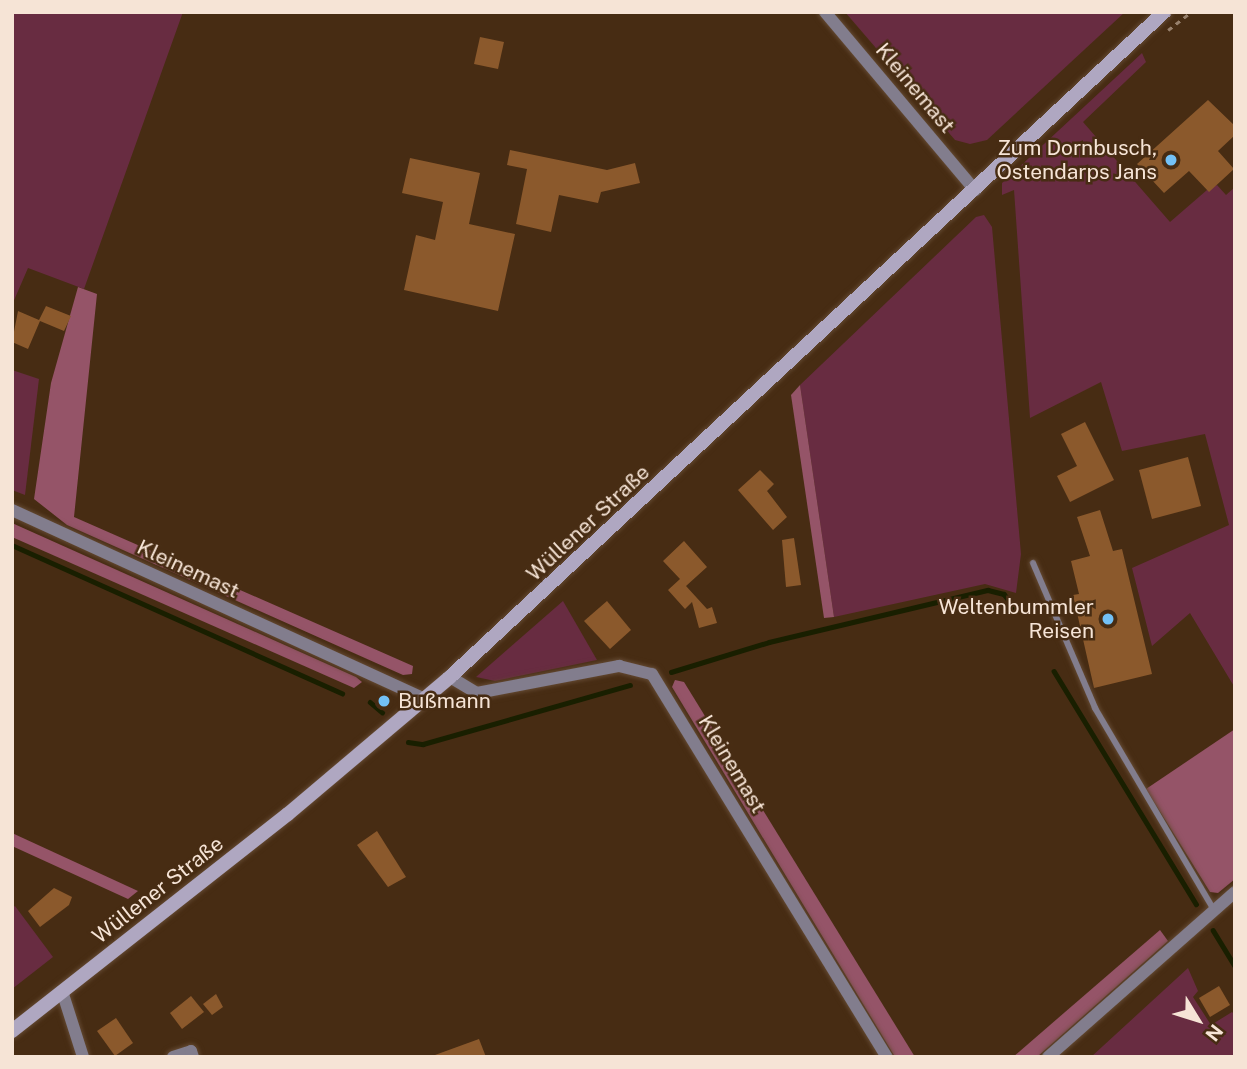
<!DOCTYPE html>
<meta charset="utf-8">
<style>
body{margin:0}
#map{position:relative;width:1247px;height:1069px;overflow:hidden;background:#472c13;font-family:"Public Sans",sans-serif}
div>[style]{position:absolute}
.green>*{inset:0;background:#682c41}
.forest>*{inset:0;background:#955468}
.stream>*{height:4.5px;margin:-2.25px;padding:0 2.25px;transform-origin:2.25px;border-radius:2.25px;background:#191f00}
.building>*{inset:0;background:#8b592c}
.path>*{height:2.5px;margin-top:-1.25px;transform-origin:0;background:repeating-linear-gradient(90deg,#97806c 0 5px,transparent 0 10px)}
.roads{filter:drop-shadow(0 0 2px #634932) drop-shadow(0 0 2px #634932)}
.service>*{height:6px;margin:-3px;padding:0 3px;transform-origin:3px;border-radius:3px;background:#827d8d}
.minor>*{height:12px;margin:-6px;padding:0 6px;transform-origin:6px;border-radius:6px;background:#827d8d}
.secondary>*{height:14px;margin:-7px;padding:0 7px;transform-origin:7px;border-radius:7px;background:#afa7c1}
.dots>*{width:19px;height:19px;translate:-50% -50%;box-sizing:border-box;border:4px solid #472c13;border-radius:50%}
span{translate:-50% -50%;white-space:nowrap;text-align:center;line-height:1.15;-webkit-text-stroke:5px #472c13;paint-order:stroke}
.street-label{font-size:21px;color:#f6e4d6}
.poi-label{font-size:21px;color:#f6e4d6}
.right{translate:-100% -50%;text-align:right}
.left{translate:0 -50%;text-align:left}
.frame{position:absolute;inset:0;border:14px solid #f6e4d6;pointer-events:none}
.north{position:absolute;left:1163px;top:985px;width:70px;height:70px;-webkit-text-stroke:5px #472c13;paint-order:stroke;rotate:128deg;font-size:19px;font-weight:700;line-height:28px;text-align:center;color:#f6e4d6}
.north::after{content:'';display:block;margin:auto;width:24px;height:32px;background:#f6e4d6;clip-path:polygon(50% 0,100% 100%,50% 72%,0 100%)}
</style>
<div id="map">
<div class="green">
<i style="clip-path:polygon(12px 12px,183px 12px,84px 289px,28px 268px,12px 305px)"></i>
<i style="clip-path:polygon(845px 12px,1125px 12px,987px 140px,970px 144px,955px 140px)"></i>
<i style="clip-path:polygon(1142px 53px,1146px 62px,1083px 122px,1170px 222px,1207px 190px,1217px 185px,1226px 195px,1235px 187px,1235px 688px,1190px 613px,1152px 646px,1132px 568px,1229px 525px,1205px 434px,1122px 451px,1101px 382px,1030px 418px,1014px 190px,1002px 195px,1002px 183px)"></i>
<i style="clip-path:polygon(984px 215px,992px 227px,1021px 554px,1016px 593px,985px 584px,834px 617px,800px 385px,976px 217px)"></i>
<i style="clip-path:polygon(12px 370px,39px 379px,25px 495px,12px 490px)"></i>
<i style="clip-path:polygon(563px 601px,597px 660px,495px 681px,476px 677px)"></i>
<i style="clip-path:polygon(15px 906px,53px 957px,12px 989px,12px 908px)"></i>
<i style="clip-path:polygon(1188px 968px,1198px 991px,1193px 997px,1211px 1025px,1232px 1012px,1235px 1015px,1235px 1057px,1091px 1057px)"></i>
</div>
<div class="forest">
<i style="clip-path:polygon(78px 287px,97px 294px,74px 517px,413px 666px,412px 674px,403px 675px,67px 525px,34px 499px,51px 383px)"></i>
<i style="clip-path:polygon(800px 385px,834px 617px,824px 618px,791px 395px)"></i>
<i style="clip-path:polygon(12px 523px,356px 677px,362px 682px,354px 688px,12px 537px)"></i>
<i style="clip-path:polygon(675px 680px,684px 682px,915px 1057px,895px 1057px,672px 687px)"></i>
<i style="clip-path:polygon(1235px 729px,1235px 879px,1218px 893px,1210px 892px,1146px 789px)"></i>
<i style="clip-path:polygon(12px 833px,138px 891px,128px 899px,12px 846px)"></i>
<i style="clip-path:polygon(1160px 930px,1168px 941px,1037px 1057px,1013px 1057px)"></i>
</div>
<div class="stream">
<i style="left:12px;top:545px;width:362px;rotate:24.2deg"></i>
<i style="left:1054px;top:671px;width:273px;rotate:58.6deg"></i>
<i style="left:671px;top:672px;width:102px;rotate:-17deg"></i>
<i style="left:769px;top:642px;width:225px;rotate:-13.4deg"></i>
<i style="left:988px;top:590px;width:16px;rotate:14deg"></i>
<i style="left:1004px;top:594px;width:16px;rotate:52deg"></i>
<i style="left:370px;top:702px;width:16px;rotate:40deg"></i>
<i style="left:408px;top:742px;width:15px;rotate:8deg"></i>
<i style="left:423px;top:744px;width:215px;rotate:-15.9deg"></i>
<i style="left:1213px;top:930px;width:42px;rotate:58.6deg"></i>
</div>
<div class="building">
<i style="clip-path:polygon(480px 37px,504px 42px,498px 69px,474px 64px)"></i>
<i style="clip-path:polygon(1208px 100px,1235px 126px,1235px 135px,1218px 151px,1234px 169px,1209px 192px,1189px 171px,1164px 193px,1137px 164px)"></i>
<i style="clip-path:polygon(510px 150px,607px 170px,635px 163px,640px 183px,601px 192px,598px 203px,559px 195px,551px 232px,516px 224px,527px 169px,507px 165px)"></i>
<i style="clip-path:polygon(410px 158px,480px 173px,469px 224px,515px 234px,498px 311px,404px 290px,416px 235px,435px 240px,443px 202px,402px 193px)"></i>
<i style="clip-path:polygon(46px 306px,71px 316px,64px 331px,40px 321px,28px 349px,12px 342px,18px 311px,39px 320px)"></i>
<i style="clip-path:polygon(1085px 422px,1114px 480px,1070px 502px,1057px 476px,1077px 466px,1061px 434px)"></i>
<i style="clip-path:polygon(1188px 457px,1201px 506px,1152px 519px,1139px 470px)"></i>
<i style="clip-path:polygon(760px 470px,774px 484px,767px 491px,787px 517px,773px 530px,738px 490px)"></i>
<i style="clip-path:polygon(1100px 510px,1113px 551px,1122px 549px,1152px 674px,1094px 688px,1073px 595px,1079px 594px,1071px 561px,1090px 556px,1077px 517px)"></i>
<i style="clip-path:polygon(794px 538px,801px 585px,786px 587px,782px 540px)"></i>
<i style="clip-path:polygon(684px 541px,707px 567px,686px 586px,707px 609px,712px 607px,717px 623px,699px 628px,692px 602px,685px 609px,668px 590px,680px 579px,663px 561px)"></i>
<i style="clip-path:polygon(607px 601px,631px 630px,610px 649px,584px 621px)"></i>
<i style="clip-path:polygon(377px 831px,406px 877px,388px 887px,357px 845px)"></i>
<i style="clip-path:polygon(54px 888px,72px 897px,69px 905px,40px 927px,28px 911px)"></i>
<i style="clip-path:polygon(1219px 986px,1230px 1005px,1210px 1017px,1199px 998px)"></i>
<i style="clip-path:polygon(216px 994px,223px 1007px,212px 1015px,203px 1004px)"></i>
<i style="clip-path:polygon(191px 996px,204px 1012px,182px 1029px,170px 1013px)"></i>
<i style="clip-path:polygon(116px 1018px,133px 1043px,115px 1056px,97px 1031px)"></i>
<i style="clip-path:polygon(479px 1039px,486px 1057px,435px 1057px,435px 1055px)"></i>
</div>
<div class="path">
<i style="left:1168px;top:30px;width:29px;rotate:-38deg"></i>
</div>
<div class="roads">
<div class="service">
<i style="left:1033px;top:563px;width:158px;rotate:66.8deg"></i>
<i style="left:1095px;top:708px;width:234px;rotate:59.5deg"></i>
</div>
<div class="minor">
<i style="left:825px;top:12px;width:233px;rotate:49.9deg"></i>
<i style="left:12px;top:510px;width:454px;rotate:24.6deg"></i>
<i style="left:450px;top:677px;width:31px;rotate:31deg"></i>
<i style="left:477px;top:693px;width:145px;rotate:-10.8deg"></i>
<i style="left:619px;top:666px;width:34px;rotate:14deg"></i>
<i style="left:652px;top:674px;width:449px;rotate:58.5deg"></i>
<i style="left:62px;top:991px;width:69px;rotate:72.3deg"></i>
<i style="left:173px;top:1057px;width:19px;rotate:-18deg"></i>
<i style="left:191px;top:1051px;width:6px;rotate:72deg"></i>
<i style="left:1048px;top:1057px;width:249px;rotate:-41.4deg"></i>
</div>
<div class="secondary">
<i style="left:12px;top:1031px;width:351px;rotate:-38.2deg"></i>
<i style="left:288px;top:814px;width:212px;rotate:-40.2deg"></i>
<i style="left:450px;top:677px;width:976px;rotate:-42.96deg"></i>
</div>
</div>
<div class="dots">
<i style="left:1171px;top:160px;background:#73c1f6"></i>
<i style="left:1108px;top:619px;background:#73c1f6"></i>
<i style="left:384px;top:701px;background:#73c1f6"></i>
</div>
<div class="street-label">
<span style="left:915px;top:88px;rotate:50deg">Kleinemast</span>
<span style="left:588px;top:523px;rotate:-43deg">Wüllener Straße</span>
<span style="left:188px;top:569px;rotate:25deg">Kleinemast</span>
<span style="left:732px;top:764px;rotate:59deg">Kleinemast</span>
<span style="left:158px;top:890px;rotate:-38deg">Wüllener Straße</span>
</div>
<div class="poi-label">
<span class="right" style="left:1157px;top:160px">Zum Dornbusch,<br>Ostendarps Jans</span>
<span class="right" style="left:1094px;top:619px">Weltenbummler<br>Reisen</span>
<span class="left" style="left:398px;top:701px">Bußmann</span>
</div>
<div class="frame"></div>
<div class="north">N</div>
</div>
